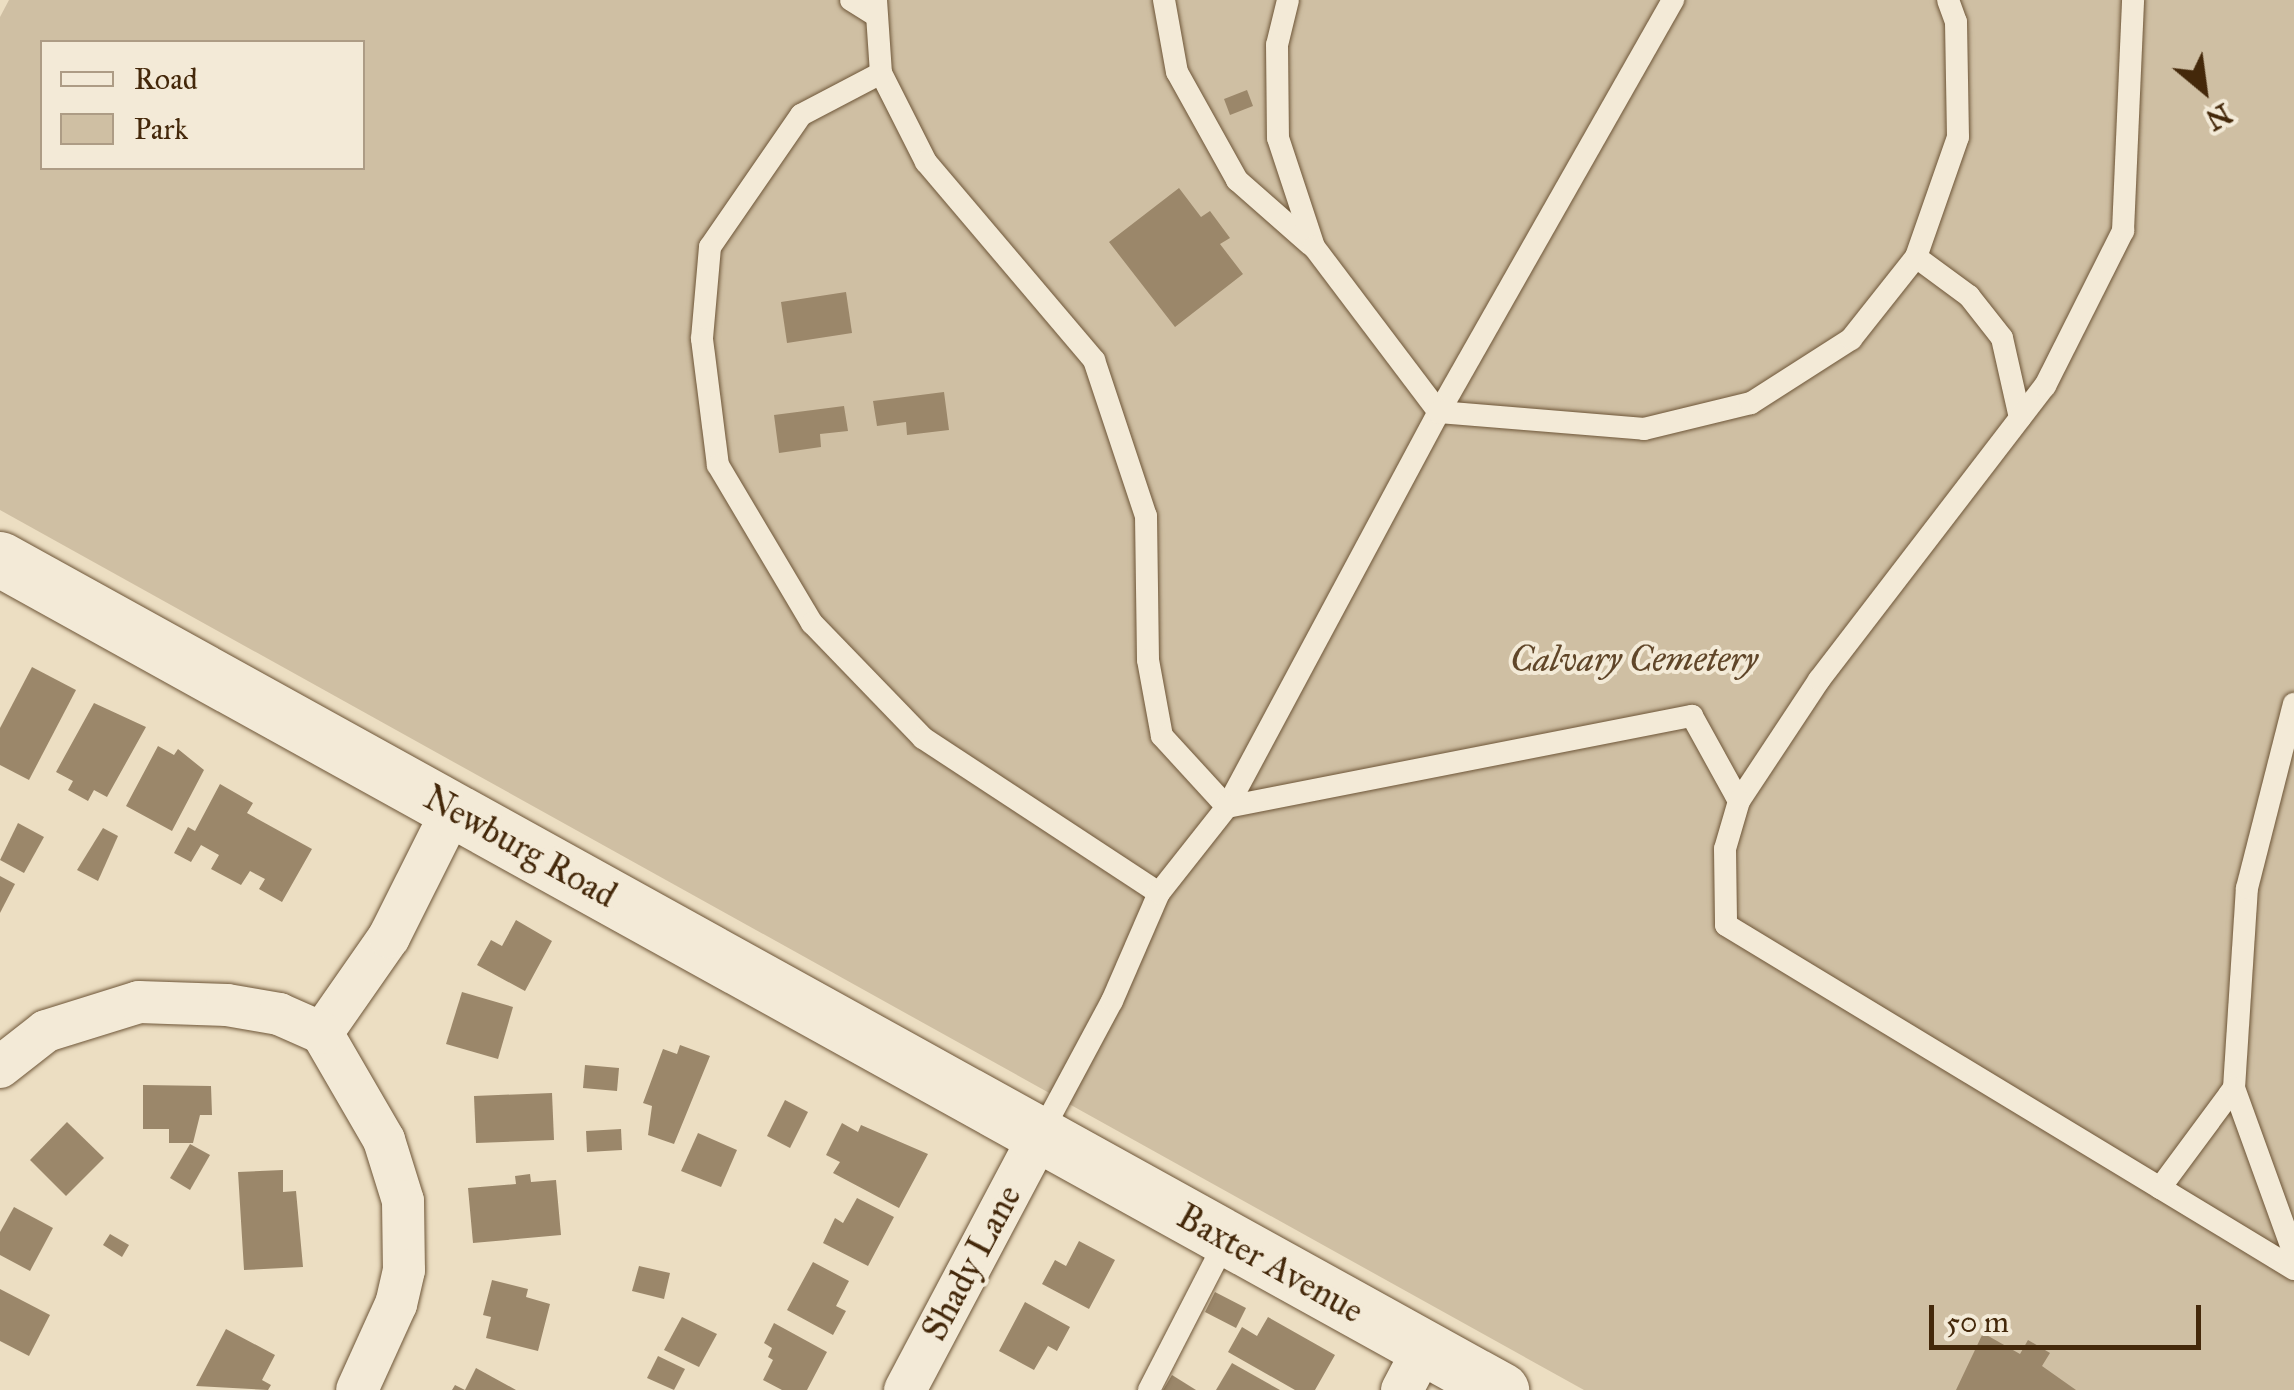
<!DOCTYPE html>
<style>
body{margin:0}
#map{position:relative;width:2294px;height:1390px;overflow:hidden;background:#ecdec2;font-family:"IM FELL Great Primer",serif}
div>[style]{position:absolute}
.green>*{inset:0;background:#cfbfa3}
.building>*{inset:0;background:#9b876a}
.roads{filter:drop-shadow(0 0 2px #6e5638) drop-shadow(0 0 2px #6e5638)}
.lane>*{height:22px;margin:-11px;padding:0 11px;transform-origin:11px;border-radius:11px;background:#f3ead7}
.street>*{height:42px;margin:-21px;padding:0 21px;transform-origin:21px;border-radius:21px;background:#f3ead7}
.secondary>*{height:55px;margin:-27.5px;padding:0 27.5px;transform-origin:27.5px;border-radius:27.5px;background:#f3ead7}
span{translate:-50% -50%;white-space:nowrap;text-align:center;line-height:1.15;-webkit-text-stroke:8px #f3ead7;paint-order:stroke}
.park-label{font-size:35px;color:#604629;font-style:italic}
.street-label{font-size:35px;color:#44280a}
.legend{position:absolute;left:40px;top:40px;width:325px;height:130px;box-sizing:border-box;background:#f3ead7;border:2px solid #ad9c85;margin:0;padding:12px 18px;list-style:none;font-size:30px;color:#44280a}
.legend li{display:flex;align-items:center;gap:20px;height:50px}
.legend b{width:50px;border:2px solid #ad9c85}
.north{position:absolute;left:2154px;top:40px;width:100px;height:100px;-webkit-text-stroke:8px #f3ead7;paint-order:stroke;rotate:151deg;font-size:28px;font-weight:700;line-height:40px;text-align:center;color:#44280a}
.north::after{content:'';display:block;margin:auto;width:35px;height:45px;background:#44280a;clip-path:polygon(50% 0,100% 100%,50% 72%,0 100%)}
.scale{position:absolute;left:1929px;top:1305px;width:272px;height:45px;box-sizing:border-box;border:5px solid #44280a;border-top:0;padding-left:12px;font-size:30px;line-height:35px;white-space:nowrap;color:#44280a;-webkit-text-stroke:8px #f3ead7;paint-order:stroke}
</style>
<div id="map">
<div class="green">
<i style="clip-path:polygon(evenodd,9px 0,2294px 0,2294px 1390px,1584px 1390px,0 510px,0 17px,9px 0,42px 42px,362px 42px,362px 168px,42px 168px,42px 42px)"></i>
</div>
<div class="building">
<i style="clip-path:polygon(1247px 90px,1253px 106px,1230px 115px,1224px 99px)"></i>
<i style="clip-path:polygon(1179px 188px,1201px 217px,1210px 211px,1230px 238px,1220px 244px,1243px 274px,1175px 327px,1109px 242px)"></i>
<i style="clip-path:polygon(846px 292px,852px 333px,787px 343px,781px 302px)"></i>
<i style="clip-path:polygon(944px 392px,949px 430px,907px 435px,906px 422px,877px 426px,873px 401px)"></i>
<i style="clip-path:polygon(844px 406px,848px 431px,820px 434px,821px 447px,779px 453px,774px 415px)"></i>
<i style="clip-path:polygon(32px 667px,76px 690px,29px 780px,0 765px,0 728px)"></i>
<i style="clip-path:polygon(94px 703px,146px 727px,107px 797px,94px 790px,88px 801px,68px 790px,73px 781px,56px 772px)"></i>
<i style="clip-path:polygon(158px 746px,174px 755px,178px 749px,204px 770px,172px 831px,126px 806px)"></i>
<i style="clip-path:polygon(220px 784px,253px 803px,247px 813px,312px 849px,282px 902px,259px 889px,265px 879px,250px 871px,241px 885px,211px 869px,219px 855px,201px 845px,191px 862px,174px 853px,188px 827px,195px 831px)"></i>
<i style="clip-path:polygon(18px 823px,44px 837px,24px 873px,0 860px)"></i>
<i style="clip-path:polygon(103px 828px,118px 836px,98px 881px,77px 870px)"></i>
<i style="clip-path:polygon(0 876px,15px 884px,0 913px)"></i>
<i style="clip-path:polygon(516px 920px,552px 941px,525px 991px,477px 965px,491px 940px,502px 946px)"></i>
<i style="clip-path:polygon(462px 992px,513px 1007px,498px 1059px,446px 1044px)"></i>
<i style="clip-path:polygon(680px 1045px,710px 1056px,674px 1144px,648px 1135px,652px 1106px,643px 1103px,663px 1049px,677px 1054px)"></i>
<i style="clip-path:polygon(585px 1065px,619px 1068px,617px 1091px,583px 1088px)"></i>
<i style="clip-path:polygon(143px 1085px,211px 1086px,212px 1115px,200px 1115px,193px 1143px,169px 1143px,169px 1129px,143px 1129px)"></i>
<i style="clip-path:polygon(552px 1093px,554px 1140px,476px 1143px,474px 1096px)"></i>
<i style="clip-path:polygon(785px 1100px,808px 1112px,790px 1148px,767px 1136px)"></i>
<i style="clip-path:polygon(67px 1122px,104px 1158px,66px 1196px,30px 1160px)"></i>
<i style="clip-path:polygon(842px 1123px,858px 1132px,861px 1125px,928px 1154px,899px 1208px,833px 1173px,840px 1162px,826px 1155px)"></i>
<i style="clip-path:polygon(621px 1129px,622px 1150px,587px 1152px,586px 1131px)"></i>
<i style="clip-path:polygon(698px 1133px,737px 1150px,721px 1187px,681px 1171px)"></i>
<i style="clip-path:polygon(190px 1144px,210px 1155px,190px 1190px,170px 1178px)"></i>
<i style="clip-path:polygon(283px 1170px,283px 1192px,296px 1191px,303px 1267px,244px 1270px,238px 1172px)"></i>
<i style="clip-path:polygon(530px 1174px,531px 1182px,556px 1180px,561px 1235px,473px 1243px,468px 1188px,516px 1184px,515px 1176px)"></i>
<i style="clip-path:polygon(857px 1198px,894px 1217px,868px 1266px,823px 1243px,835px 1218px,843px 1223px)"></i>
<i style="clip-path:polygon(14px 1207px,53px 1228px,30px 1271px,0 1255px,0 1232px)"></i>
<i style="clip-path:polygon(110px 1234px,129px 1245px,122px 1257px,103px 1245px)"></i>
<i style="clip-path:polygon(1079px 1241px,1115px 1260px,1089px 1309px,1042px 1284px,1055px 1260px,1066px 1266px)"></i>
<i style="clip-path:polygon(813px 1262px,849px 1281px,836px 1306px,846px 1311px,833px 1335px,787px 1310px)"></i>
<i style="clip-path:polygon(639px 1266px,670px 1273px,664px 1299px,632px 1291px)"></i>
<i style="clip-path:polygon(492px 1280px,528px 1289px,526px 1297px,550px 1304px,538px 1351px,486px 1338px,491px 1317px,483px 1315px)"></i>
<i style="clip-path:polygon(0 1289px,50px 1315px,29px 1356px,0 1341px)"></i>
<i style="clip-path:polygon(1215px 1292px,1246px 1308px,1236px 1328px,1205px 1312px)"></i>
<i style="clip-path:polygon(1025px 1302px,1070px 1327px,1057px 1351px,1048px 1346px,1034px 1370px,999px 1351px)"></i>
<i style="clip-path:polygon(682px 1317px,717px 1334px,699px 1367px,664px 1350px)"></i>
<i style="clip-path:polygon(1268px 1317px,1335px 1355px,1315px 1390px,1295px 1390px,1228px 1352px,1242px 1327px,1257px 1336px)"></i>
<i style="clip-path:polygon(774px 1323px,827px 1352px,807px 1390px,782px 1390px,763px 1380px,773px 1360px,768px 1357px,772px 1348px,764px 1343px)"></i>
<i style="clip-path:polygon(226px 1329px,275px 1355px,262px 1380px,271px 1385px,268px 1390px,196px 1386px)"></i>
<i style="clip-path:polygon(1983px 1333px,2020px 1354px,2028px 1340px,2050px 1353px,2042px 1366px,2076px 1390px,1956px 1390px)"></i>
<i style="clip-path:polygon(658px 1356px,685px 1369px,674px 1390px,647px 1378px)"></i>
<i style="clip-path:polygon(1232px 1363px,1280px 1390px,1216px 1390px)"></i>
<i style="clip-path:polygon(476px 1368px,516px 1390px,452px 1390px,455px 1385px,465px 1390px)"></i>
<i style="clip-path:polygon(1172px 1375px,1196px 1390px,1163px 1390px)"></i>
</div>
<div class="roads">
<div class="lane">
<i style="left:851px;top:0;width:25px;rotate:32deg"></i>
<i style="left:876px;top:0;width:73px;rotate:86.1deg"></i>
<i style="left:881px;top:73px;width:100px;rotate:63.2deg"></i>
<i style="left:926px;top:162px;width:260px;rotate:49.7deg"></i>
<i style="left:1094px;top:360px;width:164px;rotate:71.6deg"></i>
<i style="left:1146px;top:516px;width:144px;rotate:89.2deg"></i>
<i style="left:1148px;top:660px;width:77px;rotate:79.6deg"></i>
<i style="left:1162px;top:736px;width:96px;rotate:47.5deg"></i>
<i style="left:1227px;top:807px;width:448px;rotate:-61.8deg"></i>
<i style="left:1439px;top:412px;width:474px;rotate:-60.4deg"></i>
<i style="left:1164px;top:0;width:73px;rotate:79.8deg"></i>
<i style="left:1177px;top:72px;width:124px;rotate:60.9deg"></i>
<i style="left:1237px;top:180px;width:98px;rotate:41.3deg"></i>
<i style="left:1288px;top:0;width:46px;rotate:103.7deg"></i>
<i style="left:1277px;top:45px;width:93px;rotate:89.4deg"></i>
<i style="left:1278px;top:138px;width:115px;rotate:71.7deg"></i>
<i style="left:1314px;top:247px;width:207px;rotate:52.9deg"></i>
<i style="left:1439px;top:412px;width:206px;rotate:4.7deg"></i>
<i style="left:1644px;top:429px;width:110px;rotate:-13.7deg"></i>
<i style="left:1751px;top:403px;width:119px;rotate:-32.6deg"></i>
<i style="left:1851px;top:339px;width:105px;rotate:-51.6deg"></i>
<i style="left:1916px;top:257px;width:127px;rotate:-70.7deg"></i>
<i style="left:1958px;top:137px;width:115px;rotate:-91deg"></i>
<i style="left:1956px;top:22px;width:23px;rotate:-110deg"></i>
<i style="left:881px;top:73px;width:90px;rotate:152.3deg"></i>
<i style="left:801px;top:115px;width:160px;rotate:124.6deg"></i>
<i style="left:710px;top:247px;width:92px;rotate:95deg"></i>
<i style="left:702px;top:339px;width:127px;rotate:82.8deg"></i>
<i style="left:718px;top:465px;width:184px;rotate:59.3deg"></i>
<i style="left:812px;top:623px;width:160px;rotate:46deg"></i>
<i style="left:923px;top:738px;width:282px;rotate:33.3deg"></i>
<i style="left:1916px;top:257px;width:66px;rotate:36.3deg"></i>
<i style="left:1969px;top:296px;width:53px;rotate:51.8deg"></i>
<i style="left:2002px;top:338px;width:82px;rotate:77.3deg"></i>
<i style="left:1739px;top:801px;width:145px;rotate:-56.5deg"></i>
<i style="left:1819px;top:680px;width:371px;rotate:-52.5deg"></i>
<i style="left:2045px;top:386px;width:174px;rotate:-63.3deg"></i>
<i style="left:2123px;top:231px;width:231px;rotate:-87.5deg"></i>
<i style="left:2234px;top:1088px;width:200px;rotate:-86.3deg"></i>
<i style="left:2247px;top:888px;width:190px;rotate:-75.7deg"></i>
<i style="left:1039px;top:1137px;width:154px;rotate:-61.8deg"></i>
<i style="left:1112px;top:1001px;width:118px;rotate:-66.5deg"></i>
<i style="left:1159px;top:893px;width:110px;rotate:-51.7deg"></i>
<i style="left:1227px;top:807px;width:474px;rotate:-11.1deg"></i>
<i style="left:1692px;top:716px;width:97px;rotate:61.1deg"></i>
<i style="left:1739px;top:801px;width:50px;rotate:106.3deg"></i>
<i style="left:1725px;top:849px;width:76px;rotate:89.2deg"></i>
<i style="left:1726px;top:925px;width:664px;rotate:31.2deg"></i>
<i style="left:2160px;top:1188px;width:124px;rotate:-53.5deg"></i>
<i style="left:2234px;top:1088px;width:177px;rotate:70.1deg"></i>
<i style="left:1149px;top:1390px;width:169px;rotate:-62.8deg"></i>
</div>
<div class="street">
<i style="left:322px;top:1033px;width:124px;rotate:59.9deg"></i>
<i style="left:384px;top:1140px;width:64px;rotate:72.7deg"></i>
<i style="left:403px;top:1201px;width:69px;rotate:89.2deg"></i>
<i style="left:404px;top:1270px;width:35px;rotate:103deg"></i>
<i style="left:396px;top:1304px;width:94px;rotate:114.4deg"></i>
<i style="left:322px;top:1033px;width:117px;rotate:-55.1deg"></i>
<i style="left:389px;top:937px;width:143px;rotate:-63.4deg"></i>
<i style="left:0;top:1067px;width:58px;rotate:-38deg"></i>
<i style="left:46px;top:1031px;width:97px;rotate:-17.3deg"></i>
<i style="left:139px;top:1002px;width:88px;rotate:2deg"></i>
<i style="left:227px;top:1005px;width:53px;rotate:9.8deg"></i>
<i style="left:279px;top:1014px;width:47px;rotate:23.8deg"></i>
<i style="left:905px;top:1390px;width:286px;rotate:-62.1deg"></i>
<i style="left:1402px;top:1390px;width:45px;rotate:-62.3deg"></i>
</div>
<div class="secondary">
<i style="left:0;top:559px;width:1716px;rotate:28.97deg"></i>
</div>
</div>
<div class="park-label">
<span style="left:1634px;top:660px">Calvary Cemetery</span>
</div>
<div class="street-label">
<span style="left:520px;top:847px;rotate:29deg">Newburg Road</span>
<span style="left:972px;top:1263px;rotate:-62deg">Shady Lane</span>
<span style="left:1270px;top:1264px;rotate:29deg">Baxter Avenue</span>
</div>
<ul class="legend">
<li><b style="height:12px;background:#f3ead7"></b>Road</li>
<li><b style="height:28px;background:#cfbfa3"></b>Park</li>
</ul>
<div class="north">N</div>
<div class="scale">50 m</div>
</div>
